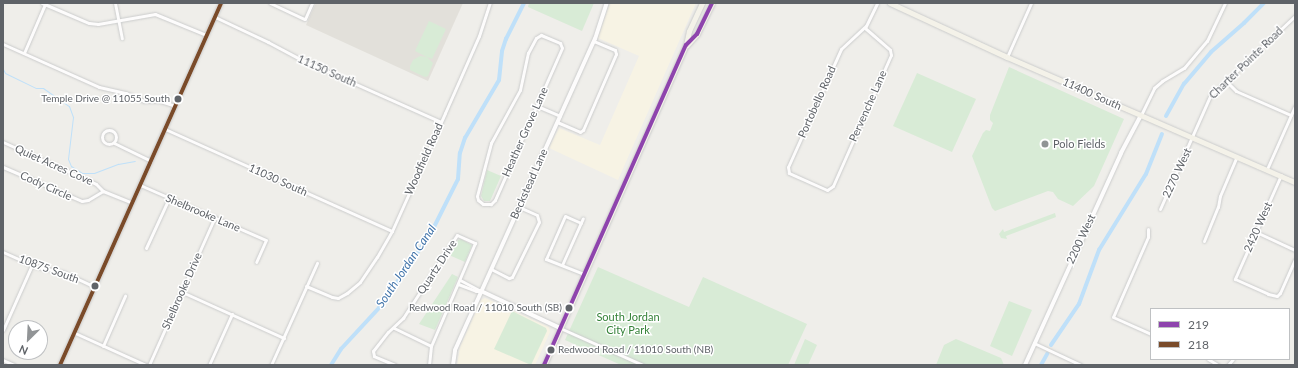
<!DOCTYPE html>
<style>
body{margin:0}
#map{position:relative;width:1298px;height:368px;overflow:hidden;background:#efeeea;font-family:Lato,sans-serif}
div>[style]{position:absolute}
.commercial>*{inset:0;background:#f7f3e4}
.education>*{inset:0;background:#e2e0da}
.green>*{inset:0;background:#d8ebd6}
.stream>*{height:1px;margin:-0.5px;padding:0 0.5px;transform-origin:0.5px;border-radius:0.5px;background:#bfe0f9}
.canal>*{height:4px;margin:-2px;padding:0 2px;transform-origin:2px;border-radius:2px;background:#bfe0f9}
.roads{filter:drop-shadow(0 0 1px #cbcccc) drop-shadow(0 0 1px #cbcccc)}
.minor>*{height:3px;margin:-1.5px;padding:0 1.5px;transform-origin:1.5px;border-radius:1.5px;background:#fdfcfc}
.minor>.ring{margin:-1.5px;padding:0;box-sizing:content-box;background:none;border:3px solid #fdfcfc;border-radius:50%}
.tertiary>*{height:4px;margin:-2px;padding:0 2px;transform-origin:2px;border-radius:2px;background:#fdfcfc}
.primary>*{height:5px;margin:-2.5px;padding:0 2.5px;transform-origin:2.5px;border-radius:2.5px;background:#f4f2e9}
.bus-1>*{height:4px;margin:-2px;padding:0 2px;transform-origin:2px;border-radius:2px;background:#8e44ad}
.bus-2>*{height:4px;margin:-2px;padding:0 2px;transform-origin:2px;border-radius:2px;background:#7a4b2a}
.dots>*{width:11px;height:11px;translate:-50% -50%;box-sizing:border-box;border:2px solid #fff;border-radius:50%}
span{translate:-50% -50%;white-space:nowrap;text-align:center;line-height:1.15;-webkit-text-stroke:3px #fff;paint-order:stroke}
.bus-label{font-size:10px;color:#5f6368}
.right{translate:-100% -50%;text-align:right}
.left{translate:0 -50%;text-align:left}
.street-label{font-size:11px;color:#5f6368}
.poi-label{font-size:11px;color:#5f6368}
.park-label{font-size:11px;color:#348238}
.water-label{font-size:12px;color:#4174aa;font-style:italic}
.frame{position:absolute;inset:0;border:4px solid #5f6368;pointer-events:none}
.legend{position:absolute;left:1150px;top:308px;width:140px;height:52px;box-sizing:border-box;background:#fff;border:1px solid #bfc1c3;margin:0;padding:5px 7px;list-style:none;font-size:12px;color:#5f6368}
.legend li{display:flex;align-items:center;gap:8px;height:20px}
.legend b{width:20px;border:1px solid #bfc1c3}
.north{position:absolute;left:8px;top:320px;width:40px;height:40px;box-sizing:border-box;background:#fff;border:1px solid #bfc1c3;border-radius:50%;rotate:204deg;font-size:11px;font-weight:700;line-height:16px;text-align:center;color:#5f6368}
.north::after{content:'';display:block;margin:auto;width:14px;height:18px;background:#919496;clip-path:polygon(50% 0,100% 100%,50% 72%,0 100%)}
</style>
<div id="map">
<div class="commercial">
<i style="clip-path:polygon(610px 3px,696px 3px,618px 180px,549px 148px,559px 128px,600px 145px,639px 56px,598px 38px)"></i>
<i style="clip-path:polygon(485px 298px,549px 327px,550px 332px,535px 365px,457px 365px,460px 347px,481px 300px)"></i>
</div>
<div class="education">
<i style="clip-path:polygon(316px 3px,463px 3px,428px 81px,306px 25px)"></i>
</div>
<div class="green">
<i style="clip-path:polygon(529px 3px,594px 3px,582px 31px,528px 7px)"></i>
<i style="clip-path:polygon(429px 21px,446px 29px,432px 59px,427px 57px,433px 63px,428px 76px,425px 77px,410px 70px,410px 66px,413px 60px,420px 56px,427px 57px,415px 51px)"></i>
<i style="clip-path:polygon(1009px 67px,1124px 119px,1094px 186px,1073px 206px,1058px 199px,1053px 192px,1048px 191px,995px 211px,992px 208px,972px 156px,983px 133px,986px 130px,990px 131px,993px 123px,990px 120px,990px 115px)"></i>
<i style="clip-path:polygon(917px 73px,976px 99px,952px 152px,893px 126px)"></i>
<i style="clip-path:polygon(487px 170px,501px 176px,490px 201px,484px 201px,481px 196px)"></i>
<i style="clip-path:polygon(1055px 213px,1056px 217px,1006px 236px,1007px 239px,1001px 238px,999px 234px,1003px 229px,1004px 232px)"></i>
<i style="clip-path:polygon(461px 239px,472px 245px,465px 262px,449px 255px,458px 240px)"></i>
<i style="clip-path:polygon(598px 267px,689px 307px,703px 277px,807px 324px,788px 365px,621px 365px,565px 340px)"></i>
<i style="clip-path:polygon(452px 274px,458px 277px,435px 330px,419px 324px)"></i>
<i style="clip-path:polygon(1009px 301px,1032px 310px,1012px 356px,990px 346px)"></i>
<i style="clip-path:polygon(512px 311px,546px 328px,547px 331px,531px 365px,494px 349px)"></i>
<i style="clip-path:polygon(805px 339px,817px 345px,808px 365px,794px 365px)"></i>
<i style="clip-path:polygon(956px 339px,1001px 358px,1004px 365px,936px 365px,944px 345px)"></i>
</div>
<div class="stream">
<i style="left:3px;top:69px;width:4px;rotate:63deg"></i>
<i style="left:5px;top:73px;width:34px;rotate:26deg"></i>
<i style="left:36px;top:88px;width:7px"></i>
<i style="left:43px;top:88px;width:32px;rotate:35deg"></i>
<i style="left:69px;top:106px;width:12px;rotate:70deg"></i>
<i style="left:73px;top:117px;width:42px;rotate:96.8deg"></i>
<i style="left:68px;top:159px;width:8px;rotate:67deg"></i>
<i style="left:71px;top:166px;width:13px;rotate:32deg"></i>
<i style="left:82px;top:173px;width:12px"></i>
<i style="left:94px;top:173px;width:26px;rotate:-21deg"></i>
<i style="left:118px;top:164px;width:17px;rotate:-10deg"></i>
</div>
<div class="canal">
<i style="left:1166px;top:116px;width:37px;rotate:-61deg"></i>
<i style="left:1184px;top:84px;width:42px;rotate:-49.8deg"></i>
<i style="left:1211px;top:52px;width:44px;rotate:-41.3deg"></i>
<i style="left:1244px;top:23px;width:28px;rotate:-45deg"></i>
<i style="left:1051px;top:345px;width:50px;rotate:-55.7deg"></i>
<i style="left:1079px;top:304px;width:58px;rotate:-69.7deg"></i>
<i style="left:1099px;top:250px;width:89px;rotate:-58.3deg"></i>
<i style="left:1146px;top:174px;width:43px;rotate:-68.2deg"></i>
<i style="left:331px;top:365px;width:19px;rotate:-58deg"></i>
<i style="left:341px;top:349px;width:56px;rotate:-47.2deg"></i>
<i style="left:379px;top:308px;width:91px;rotate:-55.3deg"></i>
<i style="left:431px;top:233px;width:60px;rotate:-63.4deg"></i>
<i style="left:458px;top:179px;width:26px;rotate:-86deg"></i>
<i style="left:460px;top:153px;width:16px;rotate:-72deg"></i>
<i style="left:465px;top:138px;width:67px;rotate:-59.6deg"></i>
<i style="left:499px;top:80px;width:29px;rotate:-84deg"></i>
<i style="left:502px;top:51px;width:13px;rotate:-72deg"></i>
<i style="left:506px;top:39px;width:40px;rotate:-63.4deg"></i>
<i style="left:1041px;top:365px;width:13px;rotate:-61deg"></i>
</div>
<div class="roads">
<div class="minor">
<i style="left:42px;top:3px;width:51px;rotate:23.1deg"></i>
<i style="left:89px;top:23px;width:9px;rotate:6deg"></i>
<i style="left:98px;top:24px;width:58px;rotate:-10deg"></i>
<i style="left:155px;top:14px;width:55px;rotate:22.4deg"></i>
<i style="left:115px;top:3px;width:36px;rotate:79deg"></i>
<i style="left:270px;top:3px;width:38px;rotate:25deg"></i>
<i style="left:305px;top:19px;width:17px;rotate:-66deg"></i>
<i style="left:215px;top:17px;width:59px;rotate:25.3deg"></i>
<i style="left:268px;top:42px;width:38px;rotate:28deg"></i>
<i style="left:302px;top:60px;width:152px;rotate:24deg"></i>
<i style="left:865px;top:28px;width:33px;rotate:41deg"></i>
<i style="left:890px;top:50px;width:5px;rotate:79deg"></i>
<i style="left:891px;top:55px;width:143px;rotate:113.9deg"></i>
<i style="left:833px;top:186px;width:7px;rotate:146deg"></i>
<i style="left:827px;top:190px;width:42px;rotate:-155.9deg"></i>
<i style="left:789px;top:173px;width:6px;rotate:-99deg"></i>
<i style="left:788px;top:167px;width:129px;rotate:-65.8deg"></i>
<i style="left:841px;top:49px;width:34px;rotate:-43deg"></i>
<i style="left:866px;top:26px;width:25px;rotate:-64deg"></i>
<i style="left:541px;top:35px;width:21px;rotate:23deg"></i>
<i style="left:560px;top:43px;width:5px;rotate:68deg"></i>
<i style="left:562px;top:48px;width:166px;rotate:113.8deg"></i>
<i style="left:495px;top:200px;width:6px;rotate:135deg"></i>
<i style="left:491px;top:204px;width:8px;rotate:180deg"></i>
<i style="left:483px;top:204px;width:6px;rotate:-141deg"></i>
<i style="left:478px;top:200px;width:4px;rotate:-104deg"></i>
<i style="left:477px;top:196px;width:55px;rotate:-75.2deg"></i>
<i style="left:491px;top:143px;width:60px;rotate:-61.3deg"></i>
<i style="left:520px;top:90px;width:38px;rotate:-78deg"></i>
<i style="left:528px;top:53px;width:17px;rotate:-62deg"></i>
<i style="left:536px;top:38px;width:6px;rotate:-31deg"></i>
<i style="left:3px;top:44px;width:105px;rotate:24.1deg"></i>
<i style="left:99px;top:87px;width:28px;rotate:13deg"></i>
<i style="left:126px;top:93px;width:20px;rotate:24deg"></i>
<i style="left:144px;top:101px;width:16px"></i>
<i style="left:160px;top:101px;width:16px;rotate:18deg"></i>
<i style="left:24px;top:53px;width:53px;rotate:-66.8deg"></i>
<i style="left:1007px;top:57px;width:59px;rotate:-66deg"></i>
<i style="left:1226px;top:81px;width:14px;rotate:45deg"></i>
<i style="left:1236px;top:91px;width:60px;rotate:23.6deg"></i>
<i style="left:537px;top:106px;width:25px;rotate:23deg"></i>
<i style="left:1141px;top:115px;width:30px;rotate:-64deg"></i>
<i style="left:1154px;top:88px;width:11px;rotate:-41deg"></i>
<i style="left:1162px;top:81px;width:26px;rotate:-31deg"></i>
<i style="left:1184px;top:68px;width:35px;rotate:-50deg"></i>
<i style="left:1207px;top:41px;width:42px;rotate:-64.7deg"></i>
<i style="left:557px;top:122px;width:25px;rotate:23deg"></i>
<i style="left:580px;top:132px;width:4px;rotate:-34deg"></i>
<i style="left:583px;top:130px;width:83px;rotate:-66.5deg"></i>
<i style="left:616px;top:54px;width:4px;rotate:-104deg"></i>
<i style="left:615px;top:50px;width:23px;rotate:-157deg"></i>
<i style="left:165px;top:129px;width:249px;rotate:24.2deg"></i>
<i class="ring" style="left:102px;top:130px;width:11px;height:11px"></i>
<i style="left:3px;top:142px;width:102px;rotate:24.3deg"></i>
<i style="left:96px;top:184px;width:10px;rotate:45deg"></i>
<i style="left:114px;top:143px;width:41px;rotate:25.9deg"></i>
<i style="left:3px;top:167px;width:86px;rotate:23.3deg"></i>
<i style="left:82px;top:201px;width:6px;rotate:-9deg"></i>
<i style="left:88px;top:200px;width:17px;rotate:-31deg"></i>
<i style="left:103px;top:191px;width:31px;rotate:22deg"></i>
<i style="left:1267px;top:169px;width:69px;rotate:-66deg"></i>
<i style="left:1281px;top:175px;width:114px;rotate:113.9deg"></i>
<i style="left:1235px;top:279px;width:36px;rotate:24deg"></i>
<i style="left:1268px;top:294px;width:9px;rotate:13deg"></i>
<i style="left:1277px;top:296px;width:4px;rotate:-45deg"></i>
<i style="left:1280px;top:293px;width:37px;rotate:-66deg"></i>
<i style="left:140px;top:185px;width:137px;rotate:23.6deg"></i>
<i style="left:266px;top:240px;width:24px;rotate:114deg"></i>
<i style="left:1160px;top:209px;width:124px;rotate:-66.1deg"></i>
<i style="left:1210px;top:96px;width:117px;rotate:-43.3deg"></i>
<i style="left:581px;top:223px;width:17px;rotate:-156deg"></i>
<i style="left:565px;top:216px;width:47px;rotate:113.8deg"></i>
<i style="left:546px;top:259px;width:41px;rotate:21.5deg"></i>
<i style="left:1148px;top:229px;width:8px;rotate:90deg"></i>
<i style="left:1148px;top:237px;width:87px;rotate:113.6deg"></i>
<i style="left:1113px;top:317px;width:42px;rotate:24.1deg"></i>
<i style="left:1256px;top:232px;width:43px;rotate:24.8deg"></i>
<i style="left:1204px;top:241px;width:37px;rotate:-68deg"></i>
<i style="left:1218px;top:207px;width:11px;rotate:-80deg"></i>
<i style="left:1220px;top:196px;width:43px;rotate:-67deg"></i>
<i style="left:146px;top:248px;width:55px;rotate:-65.3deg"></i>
<i style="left:3px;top:252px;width:37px;rotate:24deg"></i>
<i style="left:37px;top:267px;width:26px;rotate:11deg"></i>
<i style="left:63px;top:272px;width:35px;rotate:25deg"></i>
<i style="left:562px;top:265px;width:51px;rotate:-65.9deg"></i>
<i style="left:491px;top:269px;width:20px;rotate:27deg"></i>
<i style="left:509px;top:278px;width:3px;rotate:-18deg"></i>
<i style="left:512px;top:277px;width:61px;rotate:-63.9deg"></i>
<i style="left:539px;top:222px;width:7px;rotate:-106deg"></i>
<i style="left:537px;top:215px;width:20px;rotate:-156deg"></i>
<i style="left:460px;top:280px;width:24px;rotate:28deg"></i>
<i style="left:458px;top:284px;width:19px;rotate:21deg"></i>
<i style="left:476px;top:291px;width:5px"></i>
<i style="left:306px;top:286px;width:28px;rotate:23deg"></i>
<i style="left:332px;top:297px;width:6px;rotate:9deg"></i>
<i style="left:338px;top:298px;width:10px;rotate:-29deg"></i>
<i style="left:347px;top:293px;width:17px;rotate:-40deg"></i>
<i style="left:360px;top:282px;width:30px;rotate:-56deg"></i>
<i style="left:377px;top:257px;width:30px;rotate:-60deg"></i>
<i style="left:392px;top:231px;width:129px;rotate:-65.8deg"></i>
<i style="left:445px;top:113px;width:84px;rotate:-66.2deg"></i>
<i style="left:479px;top:36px;width:35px;rotate:-72deg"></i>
<i style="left:182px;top:292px;width:112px;rotate:24.3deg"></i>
<i style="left:394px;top:328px;width:41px;rotate:25.9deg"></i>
<i style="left:560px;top:328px;width:91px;rotate:24deg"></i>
<i style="left:3px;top:330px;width:71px;rotate:-66deg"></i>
<i style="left:75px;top:333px;width:78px;rotate:24.3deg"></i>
<i style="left:1034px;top:343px;width:52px;rotate:25.1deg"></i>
<i style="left:103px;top:346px;width:55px;rotate:-66.3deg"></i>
<i style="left:1208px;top:359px;width:12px;rotate:31deg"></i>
<i style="left:3px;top:360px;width:12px;rotate:24deg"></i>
<i style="left:149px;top:365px;width:162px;rotate:-66deg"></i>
<i style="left:209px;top:365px;width:56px;rotate:-65.7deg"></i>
<i style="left:271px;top:365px;width:112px;rotate:-65.7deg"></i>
<i style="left:395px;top:365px;width:23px;rotate:-157deg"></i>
<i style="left:374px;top:356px;width:5px;rotate:-101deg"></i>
<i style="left:373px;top:351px;width:24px;rotate:-52deg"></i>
<i style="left:388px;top:332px;width:21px;rotate:-43deg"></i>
<i style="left:403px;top:318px;width:99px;rotate:-57deg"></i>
<i style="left:457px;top:235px;width:20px;rotate:24deg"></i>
<i style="left:475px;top:243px;width:112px;rotate:113.1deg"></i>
<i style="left:431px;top:346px;width:19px;rotate:96deg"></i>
<i style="left:1228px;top:365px;width:8px;rotate:-50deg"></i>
</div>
<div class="tertiary">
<i style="left:481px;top:291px;width:87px;rotate:25.1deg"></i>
<i style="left:60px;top:365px;width:396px;rotate:-66deg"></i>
<i style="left:453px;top:365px;width:15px;rotate:-82deg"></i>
<i style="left:455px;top:350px;width:341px;rotate:-65.8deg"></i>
<i style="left:595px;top:39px;width:38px;rotate:-72deg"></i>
<i style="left:1025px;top:365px;width:233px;rotate:-65.6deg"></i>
<i style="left:1121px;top:153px;width:43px;rotate:-62.2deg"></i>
</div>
<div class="primary">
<i style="left:890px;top:3px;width:129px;rotate:24.8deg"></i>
<i style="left:1007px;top:57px;width:314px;rotate:23.5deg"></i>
<i style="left:687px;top:45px;width:15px;rotate:-48deg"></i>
<i style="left:697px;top:34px;width:34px;rotate:-64deg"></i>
<i style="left:544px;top:365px;width:350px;rotate:-66.1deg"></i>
<i style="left:686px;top:45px;width:14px;rotate:-78deg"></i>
<i style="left:689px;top:31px;width:31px;rotate:-65deg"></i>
</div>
</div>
<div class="bus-1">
<i style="left:544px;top:365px;width:350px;rotate:-66.1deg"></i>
<i style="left:686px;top:45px;width:16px;rotate:-45deg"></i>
<i style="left:697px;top:34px;width:34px;rotate:-64deg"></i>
</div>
<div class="bus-2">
<i style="left:60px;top:365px;width:396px;rotate:-66deg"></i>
</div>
<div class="dots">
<i style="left:178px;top:99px;background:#5f6368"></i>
<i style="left:1045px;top:144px;background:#919496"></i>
<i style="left:95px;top:286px;background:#5f6368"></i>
<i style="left:569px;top:308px;background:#5f6368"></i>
<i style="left:551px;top:350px;background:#5f6368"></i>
</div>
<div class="bus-label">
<span class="right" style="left:170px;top:99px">Temple Drive @ 11055 South</span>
<span class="right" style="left:562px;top:308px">Redwood Road / 11010 South (SB)</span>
<span class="left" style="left:558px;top:350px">Redwood Road / 11010 South (NB)</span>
</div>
<div class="street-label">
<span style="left:1246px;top:63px;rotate:-44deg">Charter Pointe Road</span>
<span style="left:327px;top:71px;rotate:24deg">11150 South</span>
<span style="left:1092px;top:94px;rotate:24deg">11400 South</span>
<span style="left:817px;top:102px;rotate:-66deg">Portobello Road</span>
<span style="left:868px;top:106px;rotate:-66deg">Pervenche Lane</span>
<span style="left:525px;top:132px;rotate:-66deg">Heather Grove Lane</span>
<span style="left:424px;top:159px;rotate:-66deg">Woodfield Road</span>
<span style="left:54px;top:165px;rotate:24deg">Quiet Acres Cove</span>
<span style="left:1177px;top:173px;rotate:-65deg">2270 West</span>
<span style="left:278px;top:180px;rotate:24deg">11030 South</span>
<span style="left:529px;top:184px;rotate:-66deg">Beckstead Lane</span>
<span style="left:46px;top:186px;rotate:24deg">Cody Circle</span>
<span style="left:203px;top:213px;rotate:23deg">Shelbrooke Lane</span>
<span style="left:1258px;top:227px;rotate:-66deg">2420 West</span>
<span style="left:1081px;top:239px;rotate:-65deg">2200 West</span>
<span style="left:437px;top:267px;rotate:-57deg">Quartz Drive</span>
<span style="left:49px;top:269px;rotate:20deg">10875 South</span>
<span style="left:182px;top:291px;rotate:-66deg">Shelbrooke Drive</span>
</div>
<div class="poi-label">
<span class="left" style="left:1053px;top:144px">Polo Fields</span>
</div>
<div class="park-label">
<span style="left:628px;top:324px">South Jordan<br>City Park</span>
</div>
<div class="water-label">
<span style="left:406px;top:266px;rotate:-56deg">South Jordan Canal</span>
</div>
<div class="frame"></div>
<ul class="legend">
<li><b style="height:5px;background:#8e44ad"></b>219</li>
<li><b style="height:5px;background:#7a4b2a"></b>218</li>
</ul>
<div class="north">N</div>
</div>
